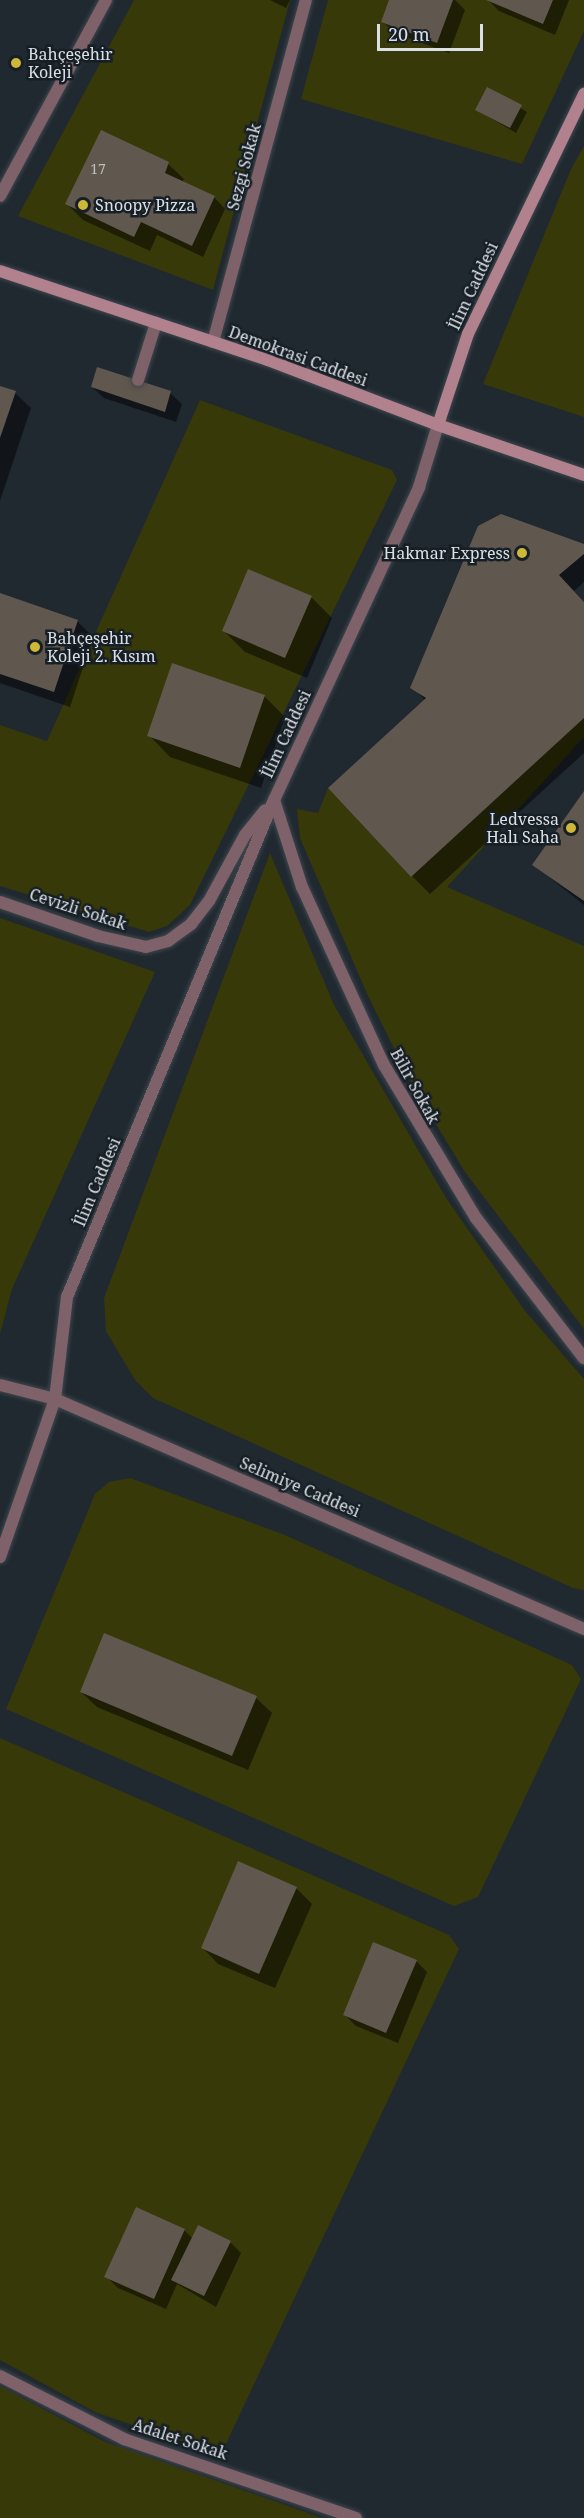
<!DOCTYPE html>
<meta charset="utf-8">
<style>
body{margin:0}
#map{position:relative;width:584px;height:2518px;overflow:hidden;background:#202930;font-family:"Noto Serif",serif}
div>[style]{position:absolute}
.green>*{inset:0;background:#373908}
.shadow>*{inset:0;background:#0007}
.building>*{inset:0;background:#60574e}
.roads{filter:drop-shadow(0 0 2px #3e464d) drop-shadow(0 0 2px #3e464d)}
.lane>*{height:12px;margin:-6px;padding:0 6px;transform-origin:6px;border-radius:6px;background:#7f6169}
.street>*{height:12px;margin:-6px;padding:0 6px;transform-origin:6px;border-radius:6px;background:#7f6169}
.secondary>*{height:12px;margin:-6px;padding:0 6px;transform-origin:6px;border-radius:6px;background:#b1818e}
.dots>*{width:16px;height:16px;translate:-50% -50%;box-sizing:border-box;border:3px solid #171f26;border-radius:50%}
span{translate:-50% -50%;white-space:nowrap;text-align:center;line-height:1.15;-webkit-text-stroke:5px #171f26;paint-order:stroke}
.number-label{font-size:14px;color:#bcbebf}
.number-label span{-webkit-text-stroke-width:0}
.poi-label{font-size:16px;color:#dbe0e5}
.left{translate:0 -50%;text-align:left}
.right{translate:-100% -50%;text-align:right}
.street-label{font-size:16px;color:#dbe0e5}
.scale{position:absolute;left:377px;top:24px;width:106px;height:27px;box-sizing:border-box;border:3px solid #dbe0e5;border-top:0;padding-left:8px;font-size:18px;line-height:21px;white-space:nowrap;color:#dbe0e5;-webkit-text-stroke:4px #171f26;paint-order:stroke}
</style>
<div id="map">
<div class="green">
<i style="clip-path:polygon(134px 0,290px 0,213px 290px,18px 216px)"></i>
<i style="clip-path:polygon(328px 0,584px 0,584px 31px,522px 164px,301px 99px)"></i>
<i style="clip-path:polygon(584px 146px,584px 417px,483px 384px,571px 169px)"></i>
<i style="clip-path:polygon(200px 400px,392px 470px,397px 480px,190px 905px,167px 926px,149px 932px,0 886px,0 725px,47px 741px)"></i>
<i style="clip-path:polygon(584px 718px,584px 737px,447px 887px,584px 946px,584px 1329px,465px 1172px,414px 1088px,368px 996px,300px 838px,297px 809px,318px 813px,328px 788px,411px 877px)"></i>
<i style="clip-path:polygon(270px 853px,334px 1005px,446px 1198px,525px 1311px,584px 1379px,584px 1590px,573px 1588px,153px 1398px,135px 1380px,106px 1331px,104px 1298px)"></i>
<i style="clip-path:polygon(0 918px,155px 972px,12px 1289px,0 1334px)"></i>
<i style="clip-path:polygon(130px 1478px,285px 1535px,572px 1665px,581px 1679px,478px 1897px,454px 1906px,6px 1709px,95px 1494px,109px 1482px)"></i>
<i style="clip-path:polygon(0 1738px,449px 1935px,459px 1949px,223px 2450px,208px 2450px,97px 2413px,0 2360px)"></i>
<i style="clip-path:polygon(0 2386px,103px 2441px,322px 2518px,0 2518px)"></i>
</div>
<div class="shadow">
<i style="clip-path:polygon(270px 0,290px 0,286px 8px)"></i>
<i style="clip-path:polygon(391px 0,455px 0,465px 10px,449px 53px,395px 33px,383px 22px)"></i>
<i style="clip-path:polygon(488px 0,569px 0,555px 35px,499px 11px)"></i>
<i style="clip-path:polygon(488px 89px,527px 112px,516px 133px,477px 110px)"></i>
<i style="clip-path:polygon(168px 164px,184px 179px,182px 183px,214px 197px,225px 209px,203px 257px,157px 235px,150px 251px,83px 220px,67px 204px)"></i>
<i style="clip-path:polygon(0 387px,15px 393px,31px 408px,0 501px)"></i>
<i style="clip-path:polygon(92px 387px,170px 393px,182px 404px,176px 422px,104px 398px)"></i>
<i style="clip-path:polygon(584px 545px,584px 582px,574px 591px,584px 602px,584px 753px,430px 894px,412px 876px,425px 700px,412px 687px)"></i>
<i style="clip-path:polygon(0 595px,77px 621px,93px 637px,70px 707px,0 683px)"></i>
<i style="clip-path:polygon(311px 597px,332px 618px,307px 678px,245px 652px,224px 631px)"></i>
<i style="clip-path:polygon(264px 696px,285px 717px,261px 788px,170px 757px,149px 735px)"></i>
<i style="clip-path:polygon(584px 793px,584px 905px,534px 865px)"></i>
<i style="clip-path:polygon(81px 1692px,256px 1698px,272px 1713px,248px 1770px,97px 1707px)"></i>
<i style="clip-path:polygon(296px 1888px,312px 1904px,275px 1988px,218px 1964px,203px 1948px)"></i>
<i style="clip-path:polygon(416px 1961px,427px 1972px,398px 2043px,356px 2026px,344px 2014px)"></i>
<i style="clip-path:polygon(184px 2230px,193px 2239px,230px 2242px,241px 2253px,216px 2307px,177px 2284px,166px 2309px,118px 2288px,106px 2276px)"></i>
</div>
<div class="building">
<i style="clip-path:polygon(389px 0,453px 0,437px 43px,381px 22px)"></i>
<i style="clip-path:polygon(486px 0,553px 0,543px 24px)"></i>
<i style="clip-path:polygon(487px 87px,522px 105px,510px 128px,475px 110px)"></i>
<i style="clip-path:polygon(101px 130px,169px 162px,165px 173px,215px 196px,192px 246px,141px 222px,134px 237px,65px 204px)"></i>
<i style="clip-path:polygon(97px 367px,171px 391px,165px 412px,91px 387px)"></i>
<i style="clip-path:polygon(0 386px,16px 391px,0 438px)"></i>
<i style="clip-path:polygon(501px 514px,584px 544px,584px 554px,559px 575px,584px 602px,584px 718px,411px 877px,328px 788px,426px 698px,410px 688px,478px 526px)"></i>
<i style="clip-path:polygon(248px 569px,312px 596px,285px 658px,222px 631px)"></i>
<i style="clip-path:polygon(0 593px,78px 620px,54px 692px,0 674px)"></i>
<i style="clip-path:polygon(172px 663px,265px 695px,240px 768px,147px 736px)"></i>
<i style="clip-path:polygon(584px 791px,584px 901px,532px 865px)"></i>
<i style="clip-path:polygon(104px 1633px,257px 1696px,232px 1756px,80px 1692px)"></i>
<i style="clip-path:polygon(238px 1861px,297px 1887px,259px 1974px,201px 1948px)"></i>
<i style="clip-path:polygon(373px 1942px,417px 1960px,386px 2033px,343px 2015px)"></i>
<i style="clip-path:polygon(136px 2207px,185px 2229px,154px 2299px,104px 2277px)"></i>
<i style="clip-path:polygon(198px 2225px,231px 2241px,204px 2296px,171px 2280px)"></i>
</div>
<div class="roads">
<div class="lane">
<i style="left:138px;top:380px;width:60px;rotate:-72.5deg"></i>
</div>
<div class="street">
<i style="left:0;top:196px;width:223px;rotate:-61.6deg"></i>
<i style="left:213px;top:342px;width:354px;rotate:-74.8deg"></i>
<i style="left:274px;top:800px;width:91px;rotate:72.2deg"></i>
<i style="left:302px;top:887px;width:196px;rotate:65.3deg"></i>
<i style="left:384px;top:1065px;width:179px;rotate:59deg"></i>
<i style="left:476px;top:1218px;width:177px;rotate:52.4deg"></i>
<i style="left:0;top:902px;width:104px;rotate:19.1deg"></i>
<i style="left:98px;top:936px;width:49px;rotate:12.9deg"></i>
<i style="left:146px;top:947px;width:23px;rotate:-15deg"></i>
<i style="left:168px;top:941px;width:29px;rotate:-36deg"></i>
<i style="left:191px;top:924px;width:29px;rotate:-52deg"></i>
<i style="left:209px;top:901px;width:75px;rotate:-61.4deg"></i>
<i style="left:245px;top:835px;width:32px;rotate:-51deg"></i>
<i style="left:0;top:1385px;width:57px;rotate:14.3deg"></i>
<i style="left:55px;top:1399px;width:577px;rotate:23.5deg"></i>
<i style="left:0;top:1557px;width:167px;rotate:-70.8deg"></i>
<i style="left:55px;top:1399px;width:103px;rotate:-83.3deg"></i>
<i style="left:67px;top:1297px;width:538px;rotate:-67.39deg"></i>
<i style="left:274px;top:800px;width:345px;rotate:-65.1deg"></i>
<i style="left:419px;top:487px;width:65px;rotate:-73deg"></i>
<i style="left:0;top:2376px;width:139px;rotate:26.9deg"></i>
<i style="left:124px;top:2439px;width:245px;rotate:18.8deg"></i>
</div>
<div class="secondary">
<i style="left:0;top:271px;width:282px;rotate:18.4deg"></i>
<i style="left:268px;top:360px;width:182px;rotate:20.9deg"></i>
<i style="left:438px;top:425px;width:154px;rotate:18.9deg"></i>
<i style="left:438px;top:425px;width:96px;rotate:-71.8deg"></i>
<i style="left:468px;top:334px;width:267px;rotate:-64.2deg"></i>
</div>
</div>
<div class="dots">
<i style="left:16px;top:63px;background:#cfb837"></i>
<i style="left:83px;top:205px;background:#cfb837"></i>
<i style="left:522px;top:553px;background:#cfb837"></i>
<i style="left:35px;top:647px;background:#cfb837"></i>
<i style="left:571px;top:828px;background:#cfb837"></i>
</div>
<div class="number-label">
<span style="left:98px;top:169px">17</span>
</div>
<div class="poi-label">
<span class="left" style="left:28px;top:63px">Bahçeşehir<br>Koleji</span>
<span class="left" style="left:95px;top:205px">Snoopy Pizza</span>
<span class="right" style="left:510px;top:553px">Hakmar Express</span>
<span class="left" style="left:47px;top:647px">Bahçeşehir<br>Koleji 2. Kısım</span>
<span class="right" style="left:559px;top:828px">Ledvessa<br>Halı Saha</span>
</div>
<div class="street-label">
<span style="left:244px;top:167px;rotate:-75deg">Sezgi Sokak</span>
<span style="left:473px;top:286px;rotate:-65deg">İlim Caddesi</span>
<span style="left:298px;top:356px;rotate:20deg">Demokrasi Caddesi</span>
<span style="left:286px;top:734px;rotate:-65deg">İlim Caddesi</span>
<span style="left:78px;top:909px;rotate:18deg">Cevizli Sokak</span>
<span style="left:415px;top:1086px;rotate:61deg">Bilir Sokak</span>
<span style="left:97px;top:1182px;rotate:-67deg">İlim Caddesi</span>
<span style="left:300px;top:1487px;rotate:23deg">Selimiye Caddesi</span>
<span style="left:180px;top:2439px;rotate:18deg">Adalet Sokak</span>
</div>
<div class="scale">20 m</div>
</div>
